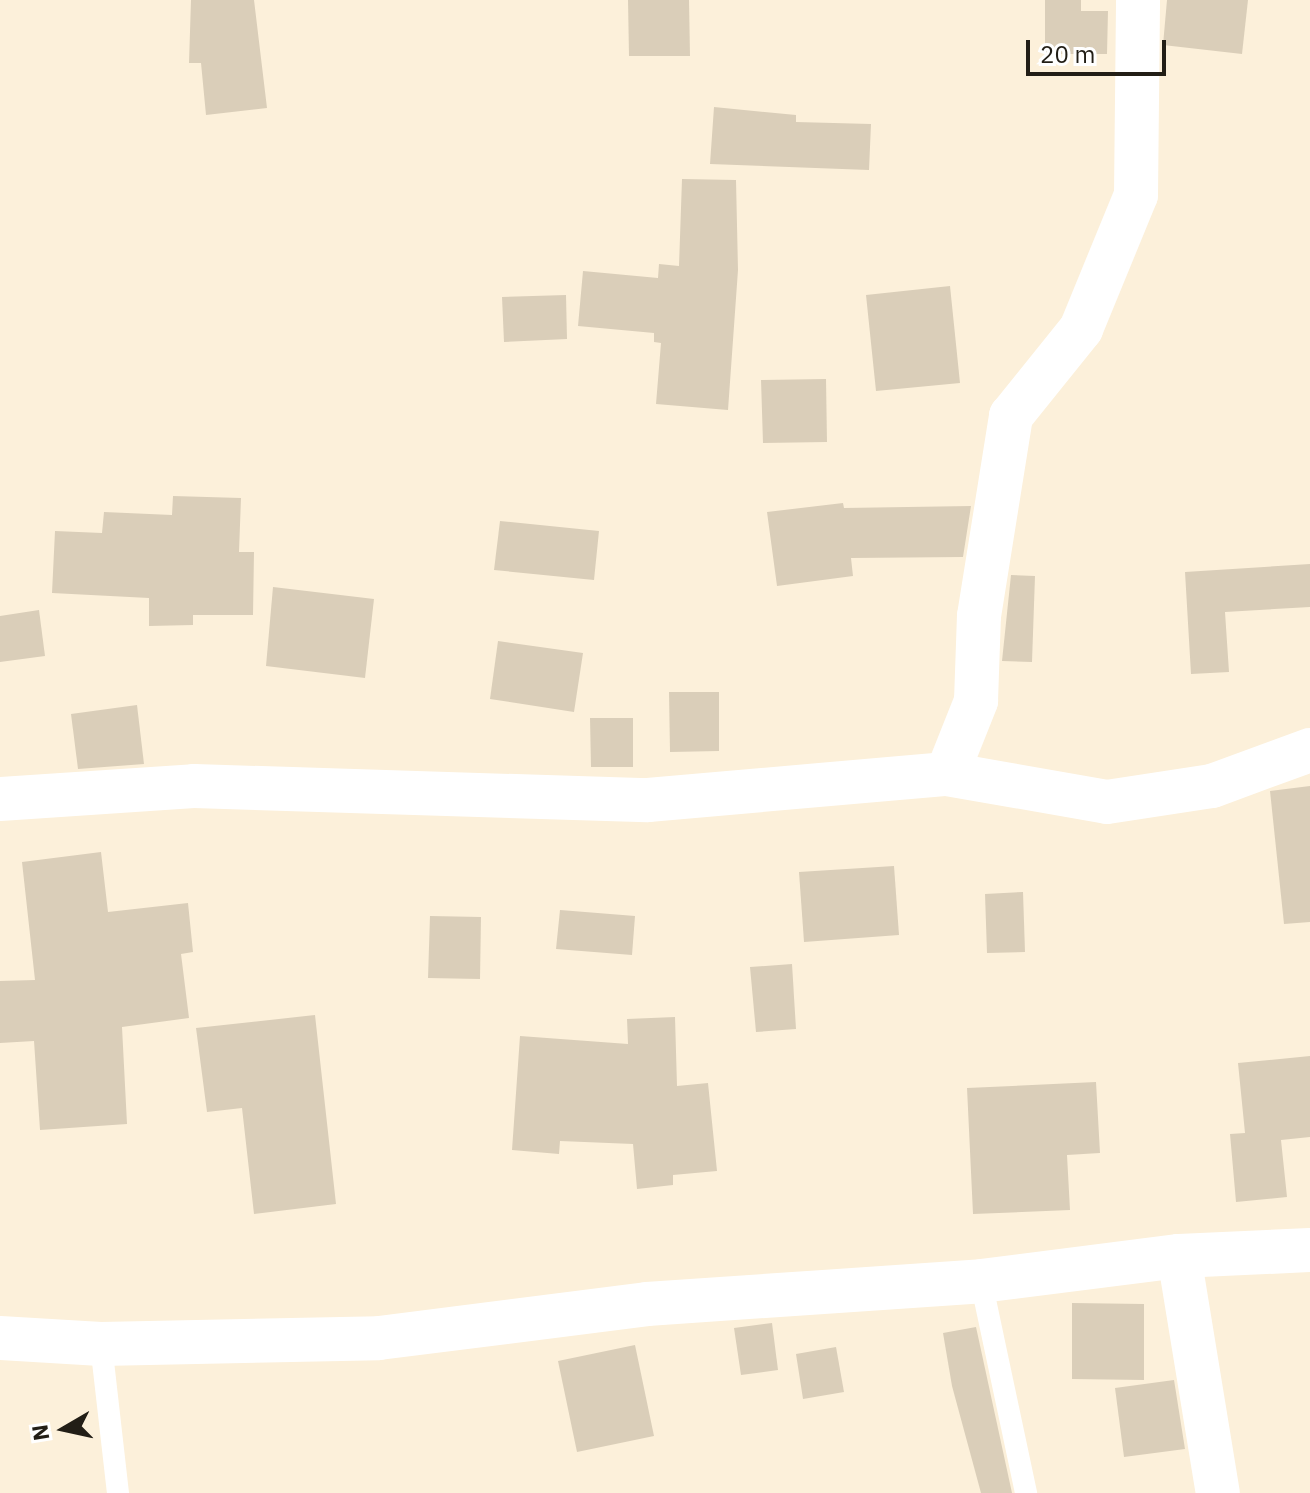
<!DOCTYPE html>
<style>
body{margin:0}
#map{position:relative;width:1310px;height:1493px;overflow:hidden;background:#fcf0da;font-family:"IBM Plex Sans",sans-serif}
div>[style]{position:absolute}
.building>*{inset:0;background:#daceb9}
.lane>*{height:22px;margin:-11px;padding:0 11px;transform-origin:11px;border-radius:11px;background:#fff}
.street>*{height:44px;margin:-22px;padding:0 22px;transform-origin:22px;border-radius:22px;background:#fff}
span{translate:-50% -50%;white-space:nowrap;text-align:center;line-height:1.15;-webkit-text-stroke:6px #fff;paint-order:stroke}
.north{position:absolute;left:24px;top:1389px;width:80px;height:80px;-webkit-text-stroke:6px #fff;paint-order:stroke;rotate:261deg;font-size:22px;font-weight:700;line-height:32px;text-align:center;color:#221e16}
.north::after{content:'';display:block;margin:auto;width:28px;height:36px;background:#221e16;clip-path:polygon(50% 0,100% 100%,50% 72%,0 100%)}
.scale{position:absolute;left:1026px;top:40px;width:140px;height:36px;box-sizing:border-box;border:4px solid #221e16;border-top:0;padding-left:10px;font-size:24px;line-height:28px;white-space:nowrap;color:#221e16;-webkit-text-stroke:6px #fff;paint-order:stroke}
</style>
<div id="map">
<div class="building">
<i style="clip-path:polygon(191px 0,254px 0,267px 108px,206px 115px,201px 63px,189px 63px)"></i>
<i style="clip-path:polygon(628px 0,689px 0,690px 56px,629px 56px)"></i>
<i style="clip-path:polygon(1045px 0,1081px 0,1081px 11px,1108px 11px,1107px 54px,1045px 54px)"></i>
<i style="clip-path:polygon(1167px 0,1248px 0,1242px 54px,1163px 45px)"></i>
<i style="clip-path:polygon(714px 107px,796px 115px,796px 122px,871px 124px,869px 170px,710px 164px)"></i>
<i style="clip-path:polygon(682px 179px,736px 180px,738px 270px,728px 410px,656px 404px,661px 343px,654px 342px,654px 333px,578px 326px,583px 271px,658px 278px,659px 264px,679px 266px)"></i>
<i style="clip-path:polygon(950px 286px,960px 383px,876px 391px,866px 295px)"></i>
<i style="clip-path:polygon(566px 295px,567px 339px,504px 342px,502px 297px)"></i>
<i style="clip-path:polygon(826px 379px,827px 442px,763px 443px,761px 380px)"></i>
<i style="clip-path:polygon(173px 496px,241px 498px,239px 552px,254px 552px,253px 615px,193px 615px,193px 625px,149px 626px,149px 598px,52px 593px,55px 531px,102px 533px,104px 512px,172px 515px)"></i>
<i style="clip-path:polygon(843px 503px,844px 508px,971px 506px,963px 557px,851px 558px,853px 576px,777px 586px,767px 512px)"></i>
<i style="clip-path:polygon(500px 521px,599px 531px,594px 580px,494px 570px)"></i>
<i style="clip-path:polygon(1310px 564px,1310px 607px,1225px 612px,1229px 672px,1191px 674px,1185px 572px)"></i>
<i style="clip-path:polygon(1011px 575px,1035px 576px,1032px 662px,1002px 661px)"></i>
<i style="clip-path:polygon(273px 587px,374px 599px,365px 678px,266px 666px)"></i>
<i style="clip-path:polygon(39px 610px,45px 656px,0 662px,0 616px)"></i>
<i style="clip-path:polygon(498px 641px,583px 653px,574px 712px,490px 699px)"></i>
<i style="clip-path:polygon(669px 692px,719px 692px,719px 751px,670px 752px)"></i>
<i style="clip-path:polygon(137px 705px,144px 764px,78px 769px,71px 714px)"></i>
<i style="clip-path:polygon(590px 718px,633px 718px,633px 767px,591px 767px)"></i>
<i style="clip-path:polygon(1310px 786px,1310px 922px,1284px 924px,1270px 791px)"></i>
<i style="clip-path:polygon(101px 852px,108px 912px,188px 903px,193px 952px,181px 954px,189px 1018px,122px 1027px,127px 1124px,40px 1130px,34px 1041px,0 1043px,0 981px,35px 980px,22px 862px)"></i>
<i style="clip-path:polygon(894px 866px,899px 935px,804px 942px,799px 872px)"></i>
<i style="clip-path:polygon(1023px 892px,1025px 952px,987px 953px,985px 894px)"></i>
<i style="clip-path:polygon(560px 910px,635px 916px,632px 955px,556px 949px)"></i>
<i style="clip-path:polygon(430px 916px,481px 917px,480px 979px,428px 978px)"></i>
<i style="clip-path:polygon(792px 964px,796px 1029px,756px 1032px,750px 967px)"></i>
<i style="clip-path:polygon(315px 1015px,336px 1204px,254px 1214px,242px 1108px,207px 1112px,196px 1028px)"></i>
<i style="clip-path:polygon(675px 1017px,677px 1086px,708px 1083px,717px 1171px,673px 1175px,673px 1185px,637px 1189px,633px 1144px,560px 1141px,559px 1154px,512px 1150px,520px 1036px,628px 1044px,627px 1019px)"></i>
<i style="clip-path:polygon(1310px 1056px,1310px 1137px,1281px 1140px,1287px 1197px,1236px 1202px,1230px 1134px,1245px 1133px,1238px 1063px)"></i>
<i style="clip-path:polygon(1096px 1082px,1100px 1153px,1067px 1155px,1070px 1210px,973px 1214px,967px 1088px)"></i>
<i style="clip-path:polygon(1072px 1303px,1144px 1304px,1144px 1380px,1072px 1379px)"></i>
<i style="clip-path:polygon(772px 1323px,778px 1370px,741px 1375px,734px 1328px)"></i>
<i style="clip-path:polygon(976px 1327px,1012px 1493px,981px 1493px,952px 1386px,943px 1333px)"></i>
<i style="clip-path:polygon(635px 1345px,654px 1436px,577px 1452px,558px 1361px)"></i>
<i style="clip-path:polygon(836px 1347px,844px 1392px,803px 1399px,796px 1354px)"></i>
<i style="clip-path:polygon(1174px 1380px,1185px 1449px,1124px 1457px,1115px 1388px)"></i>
</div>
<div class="lane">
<i style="left:981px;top:1281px;width:217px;rotate:78deg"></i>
<i style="left:101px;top:1344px;width:150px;rotate:83.5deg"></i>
</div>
<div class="street">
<i style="left:947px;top:774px;width:79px;rotate:-68.3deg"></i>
<i style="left:976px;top:701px;width:85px;rotate:-88deg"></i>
<i style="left:979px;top:616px;width:203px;rotate:-80.9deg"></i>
<i style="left:1011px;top:416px;width:112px;rotate:-51.2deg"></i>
<i style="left:1081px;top:329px;width:145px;rotate:-67.7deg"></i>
<i style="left:1136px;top:195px;width:195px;rotate:-89.4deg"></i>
<i style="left:0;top:799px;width:194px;rotate:-3.8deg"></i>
<i style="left:194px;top:786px;width:454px;rotate:1.8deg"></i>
<i style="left:648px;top:800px;width:300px;rotate:-5deg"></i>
<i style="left:947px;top:774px;width:162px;rotate:9.9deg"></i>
<i style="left:1107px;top:802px;width:106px;rotate:-8.7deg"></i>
<i style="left:1212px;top:786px;width:104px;rotate:-20.2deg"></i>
<i style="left:1179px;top:1256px;width:240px;rotate:80.7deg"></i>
<i style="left:0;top:1338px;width:101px;rotate:3.4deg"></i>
<i style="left:101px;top:1344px;width:278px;rotate:-1.2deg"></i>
<i style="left:379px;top:1338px;width:270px;rotate:-7.2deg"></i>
<i style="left:647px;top:1304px;width:335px;rotate:-3.9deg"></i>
<i style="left:981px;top:1281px;width:200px;rotate:-7.2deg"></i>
<i style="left:1179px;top:1256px;width:131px;rotate:-2.6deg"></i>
</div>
<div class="north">N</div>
<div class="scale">20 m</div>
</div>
